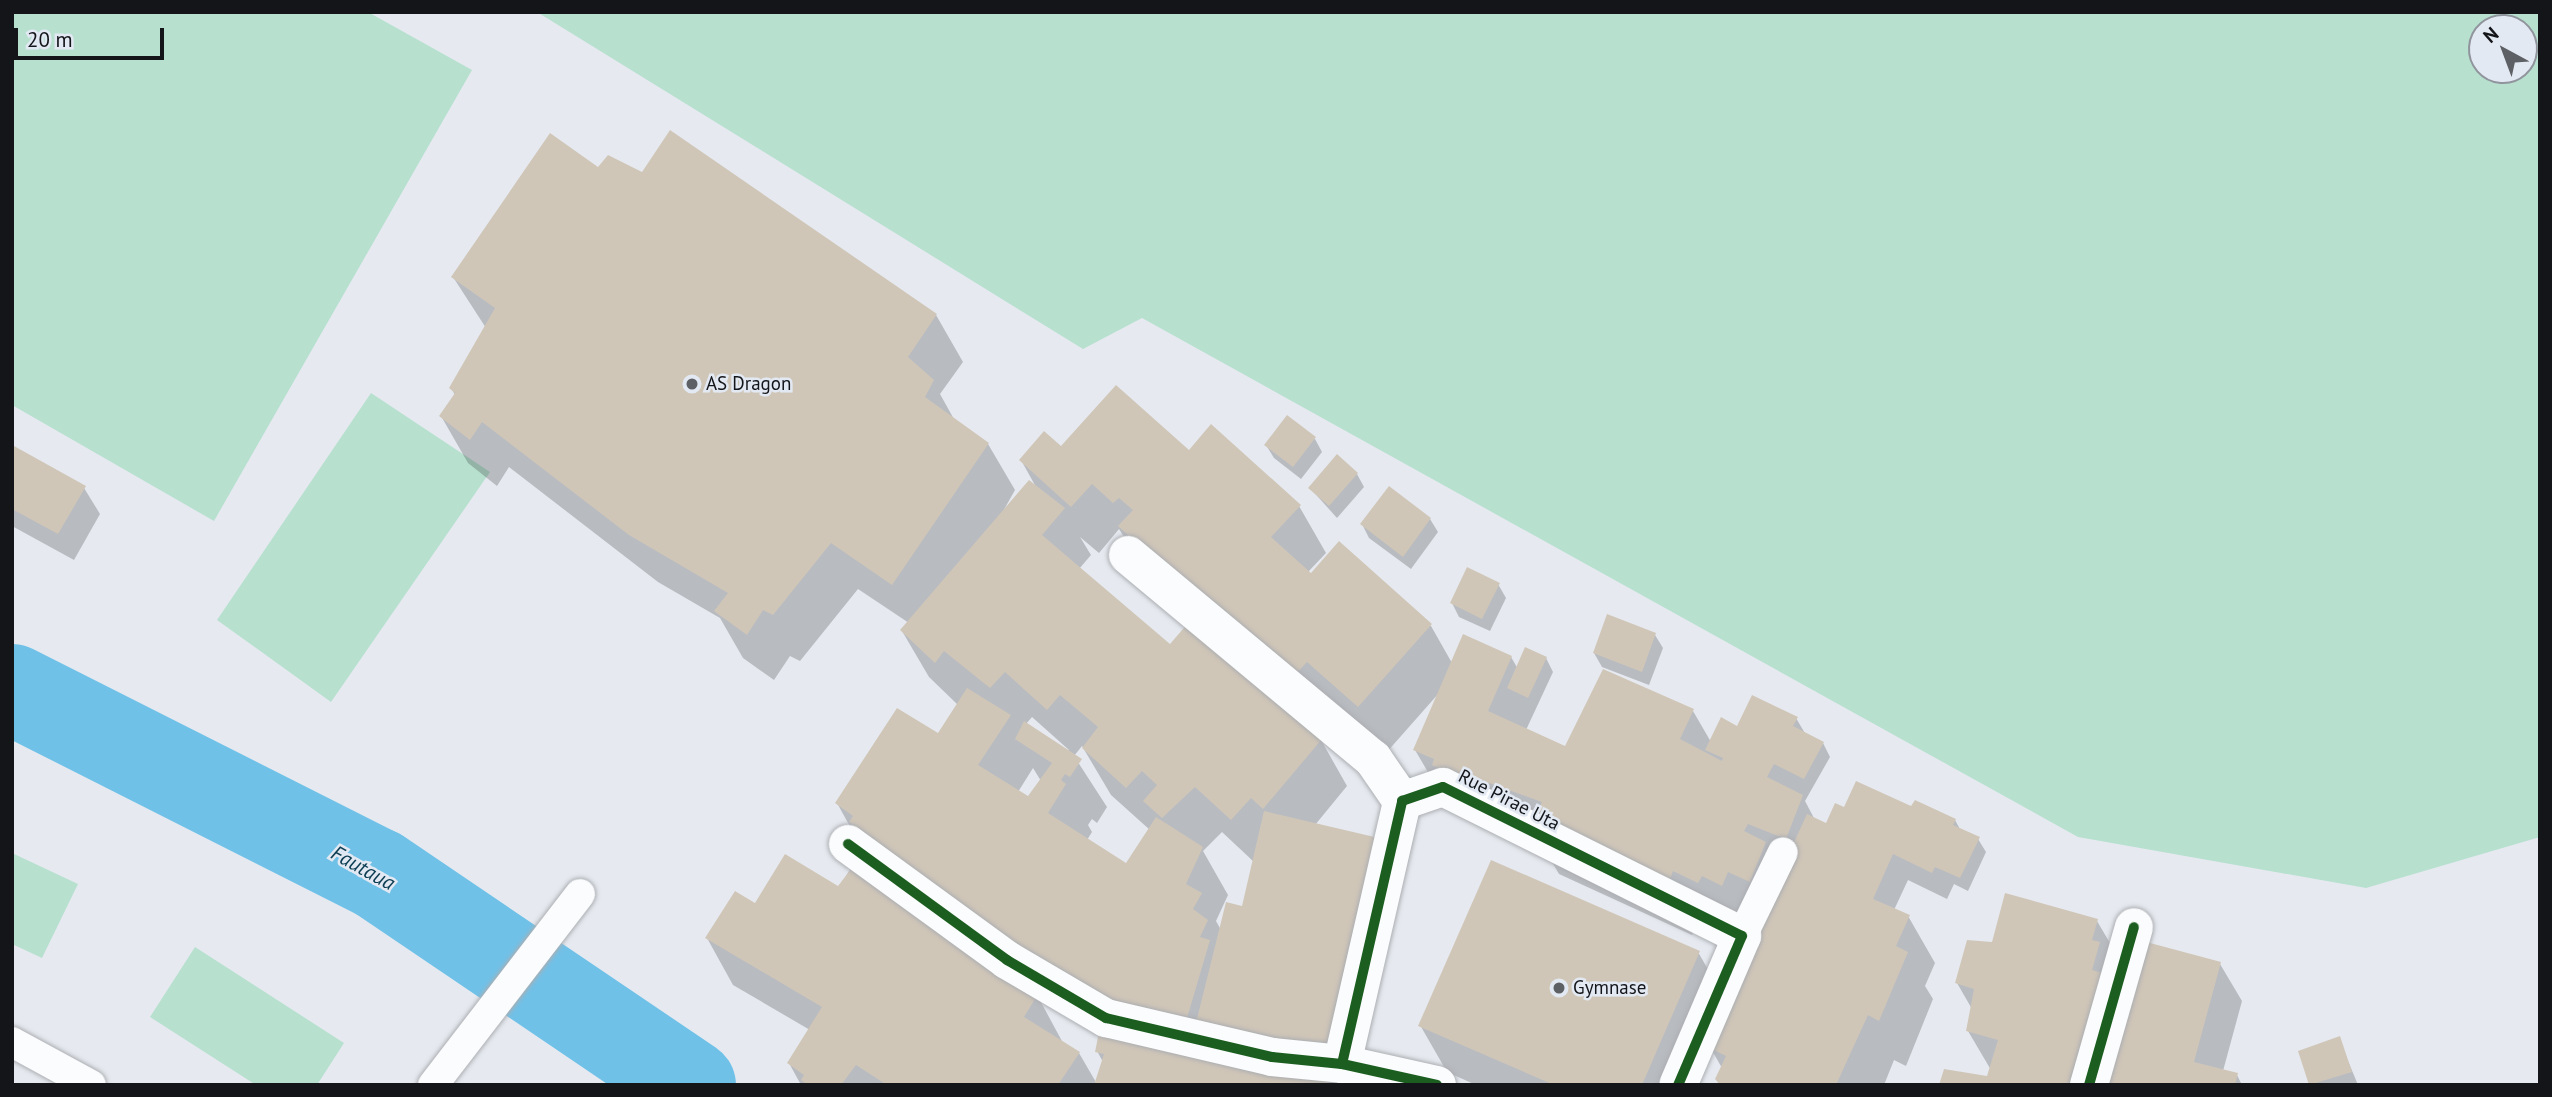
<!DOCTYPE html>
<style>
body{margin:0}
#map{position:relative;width:2552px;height:1097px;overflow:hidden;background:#e6eaf0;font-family:"PT Sans",sans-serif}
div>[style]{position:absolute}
.green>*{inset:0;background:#b7e0cf}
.shadow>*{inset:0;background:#0003}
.river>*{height:91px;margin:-45.5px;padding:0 45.5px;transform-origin:45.5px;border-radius:45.5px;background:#70c1e8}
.building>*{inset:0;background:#d0c6b8}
.roads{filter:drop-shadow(0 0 2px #acaeb2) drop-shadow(0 0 2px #acaeb2)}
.service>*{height:30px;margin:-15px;padding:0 15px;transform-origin:15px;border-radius:15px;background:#fbfcfd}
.minor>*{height:38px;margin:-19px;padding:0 19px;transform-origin:19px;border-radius:19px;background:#fbfcfd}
.cycleway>*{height:10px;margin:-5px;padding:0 5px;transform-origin:5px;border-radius:5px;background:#1b5e20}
.dots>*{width:19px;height:19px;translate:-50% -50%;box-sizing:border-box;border:4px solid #e3e9f3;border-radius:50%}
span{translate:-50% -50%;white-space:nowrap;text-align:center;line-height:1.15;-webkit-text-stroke:5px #e3e9f3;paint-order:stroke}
.poi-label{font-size:19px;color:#131519}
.left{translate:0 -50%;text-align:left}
.street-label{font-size:19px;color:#131519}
.water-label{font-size:21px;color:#0c3d52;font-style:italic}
.frame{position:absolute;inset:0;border:14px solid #131519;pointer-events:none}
.north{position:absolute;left:2468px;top:14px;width:70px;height:70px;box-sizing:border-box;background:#e3e9f3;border:2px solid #90949c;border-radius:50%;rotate:319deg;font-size:19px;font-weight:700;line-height:28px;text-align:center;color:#131519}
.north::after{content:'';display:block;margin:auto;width:24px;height:32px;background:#5d6064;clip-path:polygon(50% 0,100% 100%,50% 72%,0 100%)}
.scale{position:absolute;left:14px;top:28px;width:150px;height:32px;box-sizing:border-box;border:4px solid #131519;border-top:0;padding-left:9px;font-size:21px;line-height:24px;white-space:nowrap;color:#131519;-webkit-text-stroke:5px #e3e9f3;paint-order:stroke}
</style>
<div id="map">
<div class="green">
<i style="clip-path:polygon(12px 12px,368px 12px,472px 70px,214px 521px,12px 405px)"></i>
<i style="clip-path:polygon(evenodd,537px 12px,2540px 12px,2540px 837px,2366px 888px,2078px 837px,1142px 318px,1083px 349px,537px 12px,2524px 28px,2524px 70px,2482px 70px,2482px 28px,2524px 28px)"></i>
<i style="clip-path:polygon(371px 393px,490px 472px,331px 702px,217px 620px)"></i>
<i style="clip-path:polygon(12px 853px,78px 884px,42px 958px,12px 944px)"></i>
<i style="clip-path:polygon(195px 947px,344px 1043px,317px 1085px,256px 1085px,150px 1017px)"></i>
</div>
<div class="shadow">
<i style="clip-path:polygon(evenodd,598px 169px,936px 315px,963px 362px,940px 394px,955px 421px,988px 444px,1015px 490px,1001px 515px,1036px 487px,1021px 460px,1061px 449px,1189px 453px,1299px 506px,1326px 553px,1308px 572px,1431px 626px,1452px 663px,1511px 657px,1518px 669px,1546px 658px,1553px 672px,1526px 730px,1566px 749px,1693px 711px,1711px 742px,1738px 729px,1796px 718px,1806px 735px,1823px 743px,1830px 757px,1805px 801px,1815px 820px,1827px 825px,1845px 809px,1912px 808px,1955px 820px,1961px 831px,1978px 839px,1986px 852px,1968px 891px,1954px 884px,1947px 899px,1908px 880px,1894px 910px,1908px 916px,1935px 963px,1925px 986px,1933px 999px,1906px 1066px,1894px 1060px,1884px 1085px,1720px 1085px,1722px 1068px,1710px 1047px,1749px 964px,1700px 917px,1692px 935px,1559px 874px,1536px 835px,1442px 796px,1415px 750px,1439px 693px,1386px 753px,1147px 573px,1119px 529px,1099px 553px,1080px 537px,1091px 555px,1079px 569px,1170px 646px,1321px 740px,1347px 786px,1315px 825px,1354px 1085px,801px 1085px,789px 1063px,810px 1030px,733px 985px,707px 938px,755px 906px,838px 888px,863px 850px,837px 803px,938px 736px,958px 705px,929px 677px,902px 631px,909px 623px,858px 589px,800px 661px,790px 656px,774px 680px,743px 658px,720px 618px,658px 582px,509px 467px,497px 486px,468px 463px,441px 416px,455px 395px,451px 388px,486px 328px,453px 277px,598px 169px,1032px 717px,1069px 750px,1068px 752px,1026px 724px,1032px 717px,598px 169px,1082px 746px,1111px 795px,1150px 830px,1126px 866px,1087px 840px,1092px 832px,1088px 825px,1092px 819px,1097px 823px,1107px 807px,1074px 756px,1082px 746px,598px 169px,1033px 768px,1041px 781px,1029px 798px,1018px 792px,1033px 768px,598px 169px,1222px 832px,1254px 862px,1244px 908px,1221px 930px,1216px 921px,1228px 895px,1203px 851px,1222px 832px,598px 169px,1036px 993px,1100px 1035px,1097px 1051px,1103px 1062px,1097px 1084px,1079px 1053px,1063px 1043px,1036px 993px)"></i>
<i style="clip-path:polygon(1315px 439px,1322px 452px,1301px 479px,1274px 458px,1266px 445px)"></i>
<i style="clip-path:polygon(14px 449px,84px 488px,100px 514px,74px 560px,12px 526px)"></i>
<i style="clip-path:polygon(1357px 474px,1364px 487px,1337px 518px,1310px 488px)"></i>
<i style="clip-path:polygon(1430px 519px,1438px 532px,1411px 569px,1369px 538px,1362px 524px)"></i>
<i style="clip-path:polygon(1498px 584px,1506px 598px,1490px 631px,1459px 617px,1452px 603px)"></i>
<i style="clip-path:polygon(1655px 635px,1663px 648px,1649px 685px,1602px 667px,1594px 653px)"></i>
<i style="clip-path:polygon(2097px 921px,2124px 967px,2220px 964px,2242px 1001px,2223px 1071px,2237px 1075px,2242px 1085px,1941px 1085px,1988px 1077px,1991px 1070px,1968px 1031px,1972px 1009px,1957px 983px,1994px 944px)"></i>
<i style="clip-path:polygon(1698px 952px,1725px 999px,1689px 1085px,1476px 1085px,1447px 1072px,1420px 1025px)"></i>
<i style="clip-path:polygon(2339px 1039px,2358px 1085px,2311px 1085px,2301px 1052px)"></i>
</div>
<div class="river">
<i style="left:12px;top:689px;width:409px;rotate:26.8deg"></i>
<i style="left:377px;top:873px;width:378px;rotate:34.1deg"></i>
</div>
<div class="building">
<i style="clip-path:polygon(670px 130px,937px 314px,908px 357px,934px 380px,925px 397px,989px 443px,892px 585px,831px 543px,773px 615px,763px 610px,747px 635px,714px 611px,728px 593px,629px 535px,482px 422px,470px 440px,439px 416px,455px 393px,449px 388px,495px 308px,451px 277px,550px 133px,598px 167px,608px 155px,642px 172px)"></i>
<i style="clip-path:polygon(1116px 385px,1189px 450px,1211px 424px,1301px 505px,1271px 537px,1311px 573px,1339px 541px,1432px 624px,1358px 707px,1307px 662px,1290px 680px,1118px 526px,1133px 510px,1119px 498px,1113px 503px,1092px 484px,1071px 507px,1019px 460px,1044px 431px,1061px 446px)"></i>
<i style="clip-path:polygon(1287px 415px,1316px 437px,1293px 467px,1264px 445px)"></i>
<i style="clip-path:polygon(14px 446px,86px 486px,58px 534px,12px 509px)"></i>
<i style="clip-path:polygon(1337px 454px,1358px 473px,1329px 506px,1308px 488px)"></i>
<i style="clip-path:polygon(1029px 480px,1065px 508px,1042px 535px,1170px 644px,1189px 622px,1322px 739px,1263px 809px,1251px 798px,1231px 820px,1195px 787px,1162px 818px,1143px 801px,1157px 785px,1142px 771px,1126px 788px,1082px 748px,1098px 727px,1060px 695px,1047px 710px,1005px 672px,990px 688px,944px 651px,935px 663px,900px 630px)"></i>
<i style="clip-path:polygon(1389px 486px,1431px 518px,1403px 557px,1360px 524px)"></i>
<i style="clip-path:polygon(1467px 567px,1500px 583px,1482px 619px,1450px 603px)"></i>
<i style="clip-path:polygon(1607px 614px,1656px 633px,1642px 672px,1593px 653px)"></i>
<i style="clip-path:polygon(1463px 634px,1512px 656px,1488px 711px,1565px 746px,1603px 669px,1694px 709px,1680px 739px,1722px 761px,1723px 758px,1705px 750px,1721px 717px,1737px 726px,1752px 695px,1798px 717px,1793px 726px,1824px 742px,1804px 779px,1774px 764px,1767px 777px,1803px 795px,1786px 839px,1748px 824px,1744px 831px,1766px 842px,1750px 882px,1728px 872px,1722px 886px,1702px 876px,1698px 883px,1673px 871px,1666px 890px,1530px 828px,1542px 802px,1489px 783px,1485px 790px,1432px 765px,1434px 759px,1413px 750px)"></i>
<i style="clip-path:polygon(1525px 647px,1547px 657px,1528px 698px,1507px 688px)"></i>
<i style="clip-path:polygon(967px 688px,1011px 715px,978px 765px,1028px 796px,1052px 763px,1015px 739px,1024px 721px,1082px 759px,1070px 777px,1065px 774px,1061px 780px,1066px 784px,1048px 813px,1126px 863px,1156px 817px,1203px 847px,1186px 884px,1202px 893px,1193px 909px,1208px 920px,1200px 937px,1210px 940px,1185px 1025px,1104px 1007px,865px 850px,873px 838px,849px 822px,853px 816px,835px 803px,897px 708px,938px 733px)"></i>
<i style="clip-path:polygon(1856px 781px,1911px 806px,1915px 800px,1956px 819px,1953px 825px,1980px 837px,1960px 878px,1935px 867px,1932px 873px,1893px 854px,1873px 899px,1910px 915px,1896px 946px,1908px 952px,1879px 1021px,1868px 1015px,1836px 1085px,1720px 1085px,1715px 1079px,1726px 1056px,1708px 1047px,1785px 862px,1807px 814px,1826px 823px,1835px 803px,1844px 807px)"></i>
<i style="clip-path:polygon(1264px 811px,1383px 839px,1331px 1055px,1195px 1027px,1226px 902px,1242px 906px)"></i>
<i style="clip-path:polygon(785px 854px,838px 886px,852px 868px,1038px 994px,1024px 1017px,1080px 1052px,1058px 1085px,887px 1085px,856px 1065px,841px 1085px,808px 1085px,801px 1080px,804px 1075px,787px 1063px,822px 1007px,705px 938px,735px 891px,755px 903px)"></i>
<i style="clip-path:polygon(1491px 860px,1700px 951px,1642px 1085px,1554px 1085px,1418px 1026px)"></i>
<i style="clip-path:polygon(2005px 893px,2098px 919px,2092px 940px,2100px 942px,2092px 970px,2109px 975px,2078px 1085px,1939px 1085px,1944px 1069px,1987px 1076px,1998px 1040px,1966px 1031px,1974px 989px,1955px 983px,1967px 940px,1992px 942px)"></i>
<i style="clip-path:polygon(2139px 940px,2221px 962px,2194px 1062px,2238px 1073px,2235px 1085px,2097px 1085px)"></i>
<i style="clip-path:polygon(1100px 1027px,1329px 1079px,1328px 1085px,1094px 1085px,1104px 1054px,1095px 1052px)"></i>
<i style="clip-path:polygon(2340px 1036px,2352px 1072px,2309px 1085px,2298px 1051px)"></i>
</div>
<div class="roads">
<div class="service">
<i style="left:1742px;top:936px;width:93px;rotate:-64deg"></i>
<i style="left:12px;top:1042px;width:90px;rotate:28.6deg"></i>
<i style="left:433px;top:1085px;width:241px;rotate:-52.4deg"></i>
</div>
<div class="minor">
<i style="left:1128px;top:555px;width:319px;rotate:39.8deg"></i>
<i style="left:1373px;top:759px;width:51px;rotate:55.4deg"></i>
<i style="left:848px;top:844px;width:197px;rotate:36.1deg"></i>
<i style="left:1007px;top:960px;width:115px;rotate:30.4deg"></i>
<i style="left:1106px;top:1018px;width:171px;rotate:13.2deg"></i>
<i style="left:1272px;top:1057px;width:70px;rotate:5.7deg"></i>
<i style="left:1437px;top:1085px;width:97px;rotate:-167.5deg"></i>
<i style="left:1342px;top:1064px;width:270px;rotate:-77.1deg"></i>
<i style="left:1402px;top:801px;width:43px;rotate:-18.9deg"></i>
<i style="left:1443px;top:787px;width:334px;rotate:26.5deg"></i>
<i style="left:1742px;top:936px;width:162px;rotate:113.2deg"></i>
<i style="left:2089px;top:1085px;width:164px;rotate:-74.1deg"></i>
</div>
</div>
<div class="cycleway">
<i style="left:848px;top:844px;width:197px;rotate:36.1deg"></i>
<i style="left:1007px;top:960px;width:115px;rotate:30.4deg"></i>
<i style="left:1106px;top:1018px;width:171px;rotate:13.2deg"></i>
<i style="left:1272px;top:1057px;width:70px;rotate:5.7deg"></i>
<i style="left:1437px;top:1085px;width:97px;rotate:-167.5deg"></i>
<i style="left:1342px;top:1064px;width:270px;rotate:-77.1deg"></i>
<i style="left:1402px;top:801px;width:43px;rotate:-18.9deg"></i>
<i style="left:1443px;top:787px;width:334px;rotate:26.5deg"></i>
<i style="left:1742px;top:936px;width:162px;rotate:113.2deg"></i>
<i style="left:2089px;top:1085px;width:164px;rotate:-74.1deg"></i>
</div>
<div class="dots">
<i style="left:692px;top:384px;background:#5d6064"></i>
<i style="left:1559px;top:988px;background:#5d6064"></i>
</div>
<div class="poi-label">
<span class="left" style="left:706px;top:384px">AS Dragon</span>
<span class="left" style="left:1573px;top:988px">Gymnase</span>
</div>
<div class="street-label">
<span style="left:1509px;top:800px;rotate:27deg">Rue Pirae Uta</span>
</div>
<div class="water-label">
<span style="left:363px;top:868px;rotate:29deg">Fautaua</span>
</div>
<div class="frame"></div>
<div class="north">N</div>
<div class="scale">20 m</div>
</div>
